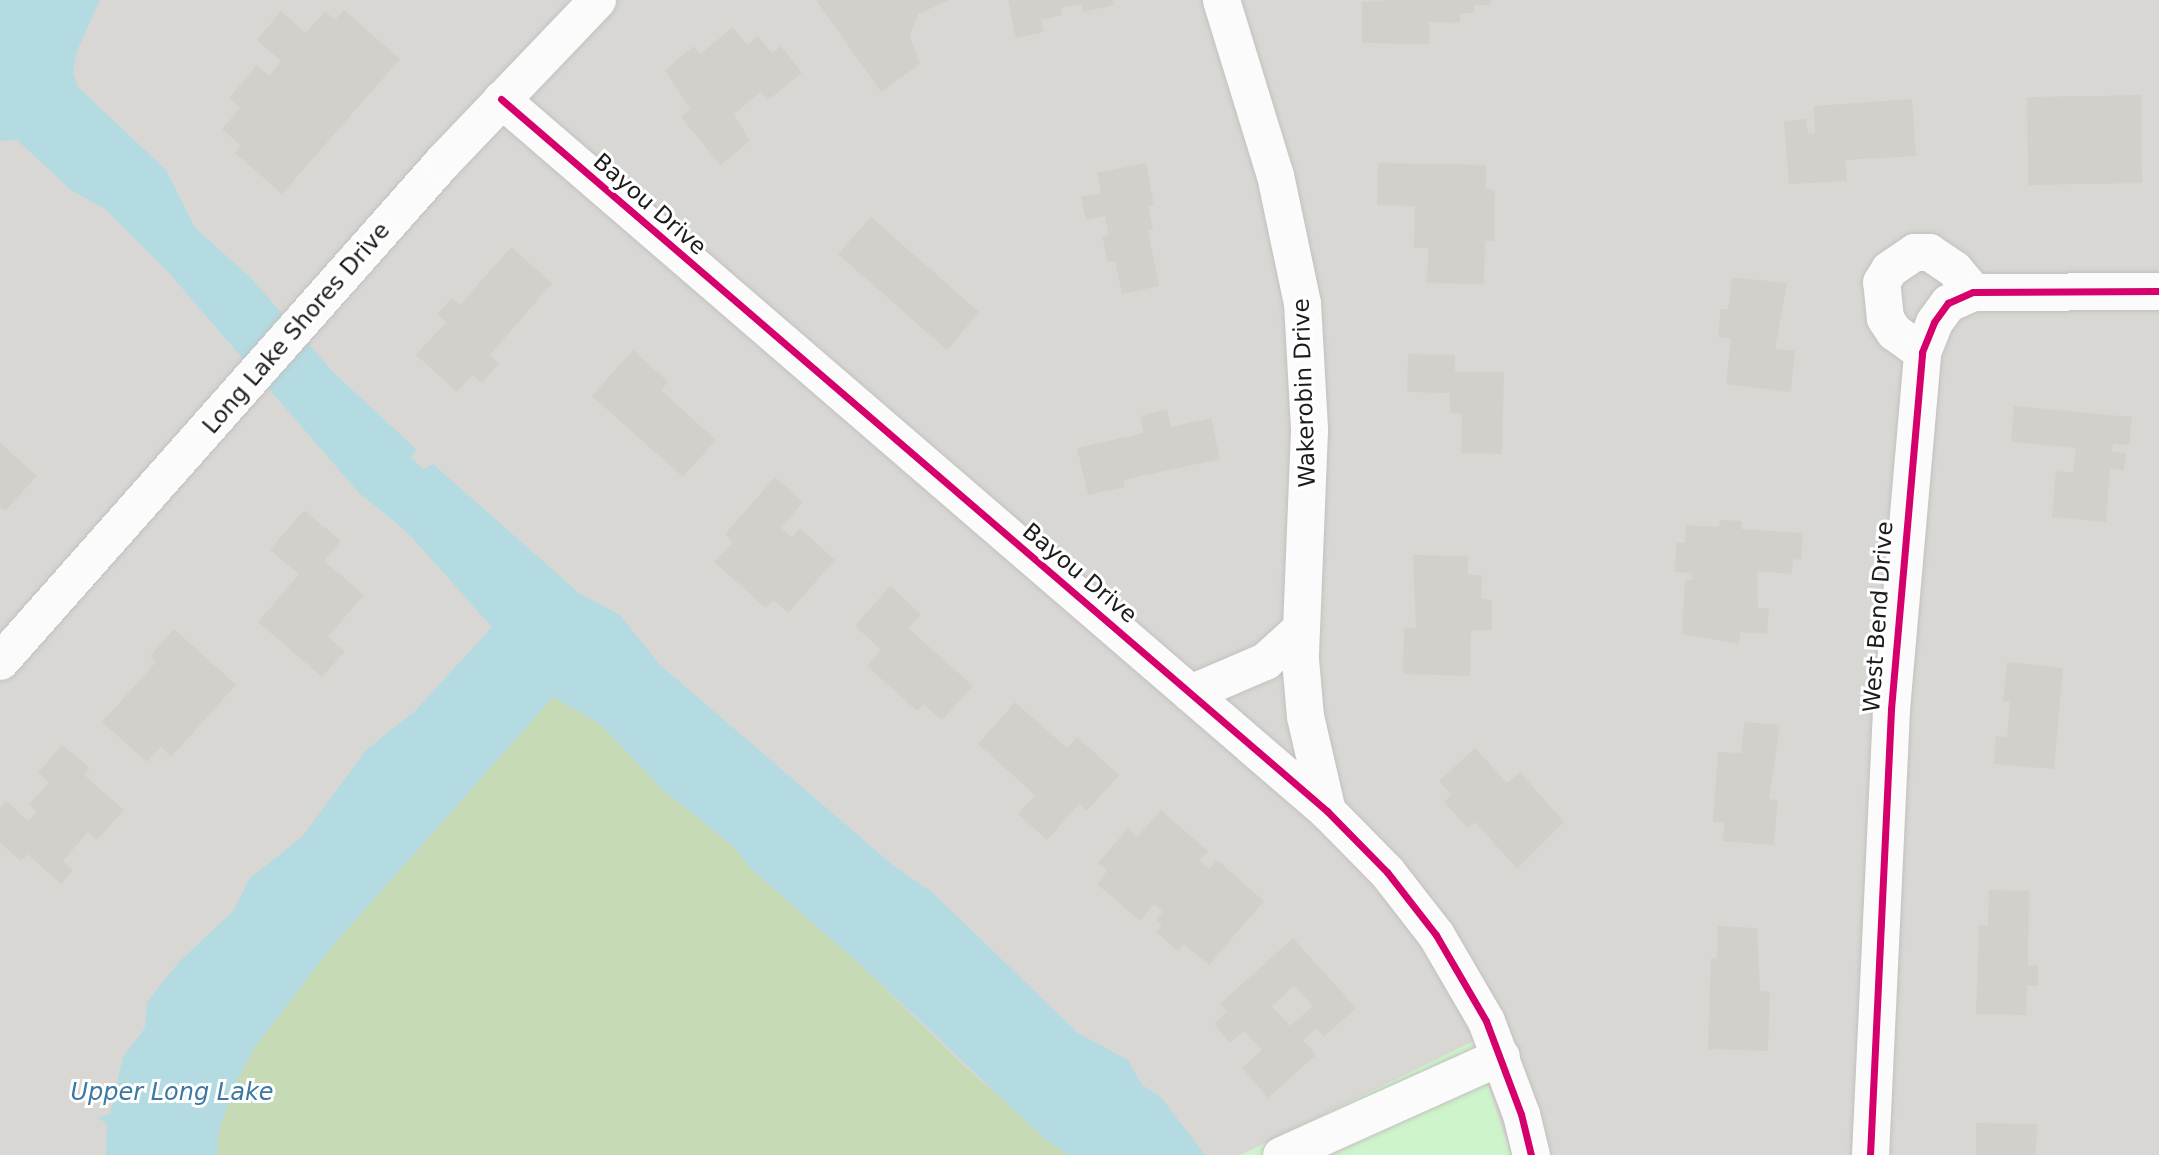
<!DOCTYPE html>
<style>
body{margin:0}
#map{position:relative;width:2159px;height:1155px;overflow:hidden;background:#eae7e2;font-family:"DejaVu Sans",sans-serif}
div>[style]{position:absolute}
.residential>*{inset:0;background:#d9d7d4}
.forest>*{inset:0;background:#c6dbb5}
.park>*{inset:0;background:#cdf4ca}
.water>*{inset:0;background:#b3dbe1}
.building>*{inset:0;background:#d3cfcb}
.roads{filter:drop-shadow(0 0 2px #c2c1bf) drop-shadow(0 0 2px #c2c1bf)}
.minor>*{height:37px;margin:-18.5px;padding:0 18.5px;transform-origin:18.5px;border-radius:18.5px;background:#fcfbfb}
.cycleway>*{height:7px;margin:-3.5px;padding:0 3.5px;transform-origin:3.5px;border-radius:3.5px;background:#d6006c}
span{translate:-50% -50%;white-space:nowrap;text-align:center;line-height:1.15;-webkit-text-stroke:6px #fff;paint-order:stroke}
.street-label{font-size:23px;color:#1b1b1b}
.water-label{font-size:24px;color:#3b78a2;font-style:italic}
</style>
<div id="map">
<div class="residential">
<i style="clip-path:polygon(0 0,2159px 0,2159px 1155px,0 1155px)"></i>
</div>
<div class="forest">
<i style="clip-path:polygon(553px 697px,600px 724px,663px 790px,734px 847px,750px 868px,861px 965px,963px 1065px,1069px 1155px,217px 1155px,219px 1130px,236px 1082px,255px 1047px,329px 950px)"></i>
</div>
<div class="park">
<i style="clip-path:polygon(1474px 1041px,1511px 1155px,1241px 1155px)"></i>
</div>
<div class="water">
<i style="clip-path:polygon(0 0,100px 0,77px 51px,73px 72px,78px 87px,166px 170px,195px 228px,250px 277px,334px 373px,416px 449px,411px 458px,424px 469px,433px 464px,579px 593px,620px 615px,660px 665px,894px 866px,933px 893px,1078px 1033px,1128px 1060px,1142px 1085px,1160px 1096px,1205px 1155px,1069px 1155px,1046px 1140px,861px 965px,750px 868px,734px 847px,663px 790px,600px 724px,553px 697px,329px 950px,255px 1047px,236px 1082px,219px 1130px,217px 1155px,106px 1155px,107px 1124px,98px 1118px,110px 1114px,123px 1057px,145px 1028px,147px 1002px,179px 962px,234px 910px,249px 879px,303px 836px,365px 751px,415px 711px,492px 627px,406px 531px,359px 493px,168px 272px,105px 209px,71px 190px,17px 140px,0 141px)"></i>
</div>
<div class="building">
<i style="clip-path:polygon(816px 0,950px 0,918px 14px,910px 36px,920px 64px,881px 92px)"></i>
<i style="clip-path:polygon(1008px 0,1113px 0,1114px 5px,1083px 12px,1081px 4px,1061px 8px,1063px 15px,1041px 20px,1044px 32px,1016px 38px)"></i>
<i style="clip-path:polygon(1388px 0,1491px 0,1491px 5px,1474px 5px,1474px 13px,1460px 13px,1460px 23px,1429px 22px,1429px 44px,1362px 43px,1362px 2px)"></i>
<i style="clip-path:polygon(344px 10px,400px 59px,282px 194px,235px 153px,241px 146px,222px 129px,240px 108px,229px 98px,257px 65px,269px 76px,281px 61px,257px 40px,281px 11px,306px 33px,325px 11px,335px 20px)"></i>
<i style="clip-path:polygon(733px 27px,747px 45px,758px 36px,772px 53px,781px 46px,802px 73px,768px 100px,761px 92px,734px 114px,750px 141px,720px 165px,681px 117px,690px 109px,665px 70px,694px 46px,700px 54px)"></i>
<i style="clip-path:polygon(2141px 95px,2142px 183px,2028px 185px,2027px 97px)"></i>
<i style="clip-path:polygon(1912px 99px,1916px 156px,1845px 160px,1847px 181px,1789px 184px,1784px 121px,1806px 119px,1808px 134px,1815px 133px,1814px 106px)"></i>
<i style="clip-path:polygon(1146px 163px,1154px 205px,1148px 206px,1153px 230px,1148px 231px,1159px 286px,1122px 294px,1115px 261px,1108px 262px,1102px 236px,1109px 235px,1105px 216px,1086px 220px,1081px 197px,1101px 193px,1097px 173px)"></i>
<i style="clip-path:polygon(1378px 163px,1486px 165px,1486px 189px,1495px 190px,1494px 241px,1485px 241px,1484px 284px,1427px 283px,1428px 248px,1414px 248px,1415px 206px,1377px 205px)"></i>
<i style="clip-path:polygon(871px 217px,979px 312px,947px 350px,838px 254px)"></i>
<i style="clip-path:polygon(511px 247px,552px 283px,490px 355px,499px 363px,482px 383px,472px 375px,457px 392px,416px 355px,446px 322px,437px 315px,451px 298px,460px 305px)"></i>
<i style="clip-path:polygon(1732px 277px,1787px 283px,1775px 349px,1795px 351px,1791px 392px,1726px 384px,1731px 339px,1718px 337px,1721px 309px,1728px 309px)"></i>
<i style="clip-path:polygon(633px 350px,668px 382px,661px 390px,716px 440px,683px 477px,592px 396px)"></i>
<i style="clip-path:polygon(1408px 354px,1455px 355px,1455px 372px,1504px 372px,1502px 454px,1461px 453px,1462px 414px,1450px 413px,1450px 393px,1407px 392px)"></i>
<i style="clip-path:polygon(2014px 406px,2132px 417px,2129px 445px,2113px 444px,2112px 452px,2126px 453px,2124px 470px,2110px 469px,2106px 522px,2052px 517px,2056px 471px,2073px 473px,2076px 448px,2011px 442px)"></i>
<i style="clip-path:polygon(1167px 409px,1171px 427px,1211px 418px,1220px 459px,1123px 480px,1125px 487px,1088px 495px,1077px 448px,1144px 433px,1140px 416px)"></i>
<i style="clip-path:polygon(0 443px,37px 476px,5px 511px,0 507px)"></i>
<i style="clip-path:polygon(775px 477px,803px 502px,781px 528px,792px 538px,800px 528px,835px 560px,788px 613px,773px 600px,766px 608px,714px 562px,733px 542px,725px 534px)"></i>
<i style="clip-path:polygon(304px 510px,341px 541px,324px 561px,364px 595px,328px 637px,345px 651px,322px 677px,258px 622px,299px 574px,270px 550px)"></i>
<i style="clip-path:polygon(1720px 520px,1742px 521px,1741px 529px,1803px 533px,1801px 560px,1793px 559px,1792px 574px,1757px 571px,1758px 608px,1769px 608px,1767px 634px,1740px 632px,1739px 644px,1682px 634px,1685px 580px,1692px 580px,1692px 573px,1675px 572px,1676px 543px,1685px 543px,1686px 525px,1719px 527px)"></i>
<i style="clip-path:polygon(1413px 555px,1468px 556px,1468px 575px,1482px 575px,1481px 599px,1492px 600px,1492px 630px,1471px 630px,1470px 676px,1403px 674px,1404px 628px,1416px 628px)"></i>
<i style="clip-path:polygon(890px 586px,921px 614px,908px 628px,973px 686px,942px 720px,923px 704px,917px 711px,867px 666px,881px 650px,855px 626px)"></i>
<i style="clip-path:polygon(174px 629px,236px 685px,171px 757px,161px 747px,147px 762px,102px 722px,156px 662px,150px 656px)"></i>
<i style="clip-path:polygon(2007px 662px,2063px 668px,2054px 769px,1994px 764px,1996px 736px,2007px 737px,2010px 702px,2003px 701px)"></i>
<i style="clip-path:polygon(1015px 702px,1067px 748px,1077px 737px,1119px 775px,1087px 811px,1079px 804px,1047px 840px,1018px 814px,1035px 795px,978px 744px)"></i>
<i style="clip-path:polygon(1744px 722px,1780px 725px,1769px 799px,1778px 800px,1774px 845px,1723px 841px,1724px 823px,1713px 822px,1718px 752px,1741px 753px)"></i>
<i style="clip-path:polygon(62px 745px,90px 768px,84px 775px,124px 810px,97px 840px,88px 832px,63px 861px,73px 870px,61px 884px,27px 854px,21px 861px,0 843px,0 808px,6px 801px,28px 821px,37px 811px,29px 805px,49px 782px,38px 773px)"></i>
<i style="clip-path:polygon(1475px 748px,1507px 783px,1520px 772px,1564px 822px,1517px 869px,1475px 822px,1468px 828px,1444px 802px,1451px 795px,1439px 781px)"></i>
<i style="clip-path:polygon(1161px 810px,1208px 851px,1199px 861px,1209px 869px,1217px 860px,1264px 901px,1209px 965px,1184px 944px,1178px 951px,1156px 932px,1162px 925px,1156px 919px,1163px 912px,1154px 904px,1140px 921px,1097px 884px,1107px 871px,1098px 863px,1128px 828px,1137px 837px)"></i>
<i style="clip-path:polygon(1989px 890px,2029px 891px,2028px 965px,2038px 965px,2038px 986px,2027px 985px,2026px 1015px,1976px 1014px,1979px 925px,1988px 925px)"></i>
<i style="clip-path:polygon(1718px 926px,1757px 928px,1760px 991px,1770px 992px,1768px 1051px,1708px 1049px,1711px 958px,1717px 958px)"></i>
<i style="clip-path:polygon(evenodd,1293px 938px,1356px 1008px,1324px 1037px,1317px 1028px,1303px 1040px,1316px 1055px,1268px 1098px,1242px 1068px,1262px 1050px,1244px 1031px,1230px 1043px,1214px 1024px,1227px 1011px,1220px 1004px,1293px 938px,1294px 986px,1313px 1006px,1290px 1026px,1272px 1006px,1294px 986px)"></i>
<i style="clip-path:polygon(1976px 1123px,2037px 1124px,2036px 1155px,1976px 1155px)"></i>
</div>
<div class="roads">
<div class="minor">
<i style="left:1221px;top:0;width:183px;rotate:72.9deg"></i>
<i style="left:1275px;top:175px;width:131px;rotate:78.1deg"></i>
<i style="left:1302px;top:303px;width:127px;rotate:86.8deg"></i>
<i style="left:1309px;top:430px;width:229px;rotate:92.3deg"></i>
<i style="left:1300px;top:659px;width:57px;rotate:85deg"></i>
<i style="left:1305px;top:716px;width:98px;rotate:77deg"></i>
<i style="left:501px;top:99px;width:1091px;rotate:40.76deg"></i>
<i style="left:1327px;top:811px;width:86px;rotate:45.5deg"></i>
<i style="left:1387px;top:872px;width:80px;rotate:52.1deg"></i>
<i style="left:1436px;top:935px;width:99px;rotate:59.8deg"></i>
<i style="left:1486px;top:1021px;width:99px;rotate:69.4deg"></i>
<i style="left:1521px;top:1114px;width:42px;rotate:76.3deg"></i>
<i style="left:1922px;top:352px;width:34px;rotate:-144deg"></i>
<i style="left:1894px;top:332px;width:17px;rotate:-123deg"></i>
<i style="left:1885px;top:318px;width:36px;rotate:-96deg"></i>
<i style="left:1881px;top:282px;width:15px;rotate:-58deg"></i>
<i style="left:1889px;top:269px;width:30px;rotate:-34deg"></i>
<i style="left:1914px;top:252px;width:15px"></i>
<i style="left:1929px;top:252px;width:30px;rotate:34deg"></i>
<i style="left:1954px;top:269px;width:30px;rotate:50deg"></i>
<i style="left:0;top:661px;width:668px;rotate:-48.46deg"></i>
<i style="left:443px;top:161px;width:223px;rotate:-46.3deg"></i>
<i style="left:1190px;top:693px;width:82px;rotate:-23.1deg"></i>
<i style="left:1265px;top:661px;width:47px;rotate:-42.4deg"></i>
<i style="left:1281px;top:1155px;width:241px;rotate:-24.2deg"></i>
<i style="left:1870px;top:1155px;width:446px;rotate:-87.3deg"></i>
<i style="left:1891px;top:709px;width:358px;rotate:-85deg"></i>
<i style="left:1922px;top:352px;width:32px;rotate:-68deg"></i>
<i style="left:1934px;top:322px;width:24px;rotate:-54deg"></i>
<i style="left:1948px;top:303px;width:27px;rotate:-24deg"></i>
<i style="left:1973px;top:292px;width:186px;rotate:-0.3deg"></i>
</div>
</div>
<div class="cycleway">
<i style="left:501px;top:99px;width:1091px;rotate:40.76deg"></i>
<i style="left:1327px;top:811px;width:86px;rotate:45.5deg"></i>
<i style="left:1387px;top:872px;width:80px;rotate:52.1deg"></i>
<i style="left:1436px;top:935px;width:99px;rotate:59.8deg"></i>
<i style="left:1486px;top:1021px;width:99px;rotate:69.4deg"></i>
<i style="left:1521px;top:1114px;width:42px;rotate:76.3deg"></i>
<i style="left:1870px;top:1155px;width:446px;rotate:-87.3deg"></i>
<i style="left:1891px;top:709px;width:358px;rotate:-85deg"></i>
<i style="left:1922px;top:352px;width:32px;rotate:-68deg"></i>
<i style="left:1934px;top:322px;width:24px;rotate:-54deg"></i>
<i style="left:1948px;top:303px;width:27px;rotate:-24deg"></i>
<i style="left:1973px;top:292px;width:186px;rotate:-0.3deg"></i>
</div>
<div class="street-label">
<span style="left:650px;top:204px;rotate:41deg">Bayou Drive</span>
<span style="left:296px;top:328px;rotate:-49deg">Long Lake Shores Drive</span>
<span style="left:1304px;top:393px;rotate:-92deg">Wakerobin Drive</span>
<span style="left:1080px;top:573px;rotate:40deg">Bayou Drive</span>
<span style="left:1878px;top:617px;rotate:-86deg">West Bend Drive</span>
</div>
<div class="water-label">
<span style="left:172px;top:1093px">Upper Long Lake</span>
</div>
</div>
